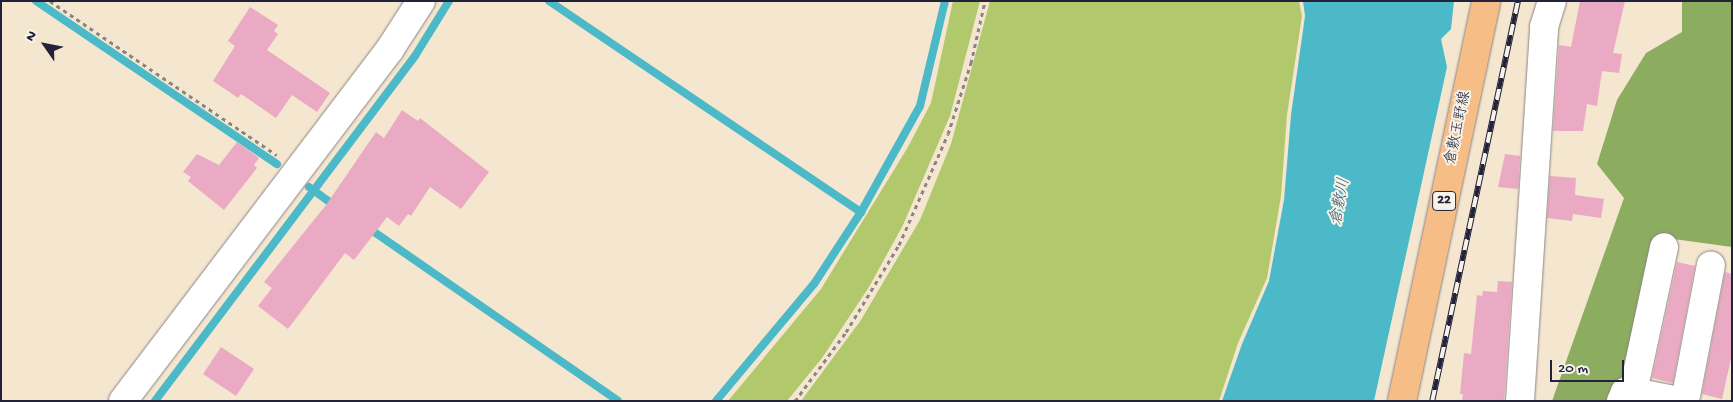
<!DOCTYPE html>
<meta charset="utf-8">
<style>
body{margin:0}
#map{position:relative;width:1733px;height:402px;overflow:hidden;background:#f4e6cf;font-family:"Gochi Hand","Klee One",sans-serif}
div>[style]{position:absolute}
.green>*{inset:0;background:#b1c86d}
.forest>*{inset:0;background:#8cac60}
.water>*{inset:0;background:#4cb9c8}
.stream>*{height:8px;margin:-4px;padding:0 4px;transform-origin:4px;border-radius:4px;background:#4cb9c8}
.building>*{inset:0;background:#ebaac4}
.path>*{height:3px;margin-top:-1.5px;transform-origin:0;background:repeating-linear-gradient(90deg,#8b8485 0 4px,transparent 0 8px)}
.roads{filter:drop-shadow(0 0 1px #8b8485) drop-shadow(0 0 1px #8b8485)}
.minor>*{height:28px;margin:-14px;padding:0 14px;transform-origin:14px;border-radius:14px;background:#fff}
.major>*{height:28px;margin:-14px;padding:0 14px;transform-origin:14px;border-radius:14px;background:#f6be86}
.rail>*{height:5.5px;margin-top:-2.75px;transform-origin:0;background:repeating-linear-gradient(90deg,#f7f3e8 0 11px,#22223b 0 22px);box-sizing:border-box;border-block:1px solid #22223b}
span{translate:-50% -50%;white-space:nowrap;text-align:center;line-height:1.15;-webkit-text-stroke:4px #f7f3e8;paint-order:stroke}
.shield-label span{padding:1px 4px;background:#f7f3e8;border:1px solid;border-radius:4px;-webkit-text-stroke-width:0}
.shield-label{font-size:14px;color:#22223b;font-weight:700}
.street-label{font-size:15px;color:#22223b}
.water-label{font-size:16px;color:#31576c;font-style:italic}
.frame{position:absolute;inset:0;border:2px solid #22223b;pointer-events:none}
.north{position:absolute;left:20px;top:20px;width:50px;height:50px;-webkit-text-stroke:4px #f7f3e8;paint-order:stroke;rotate:303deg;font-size:14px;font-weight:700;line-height:20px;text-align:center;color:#22223b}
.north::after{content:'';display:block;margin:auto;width:18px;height:22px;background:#22223b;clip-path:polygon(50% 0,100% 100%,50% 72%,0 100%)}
.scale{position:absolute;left:1550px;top:360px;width:74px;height:22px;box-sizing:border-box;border:2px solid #22223b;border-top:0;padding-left:6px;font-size:15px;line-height:18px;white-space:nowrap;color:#22223b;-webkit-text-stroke:4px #f7f3e8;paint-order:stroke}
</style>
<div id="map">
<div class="green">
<i style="clip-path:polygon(953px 1px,980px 1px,950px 116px,903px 225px,869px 287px,822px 358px,787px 401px,728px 401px,821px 289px,908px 147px,931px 103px)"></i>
<i style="clip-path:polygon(990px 1px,1299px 1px,1302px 16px,1287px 115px,1281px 196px,1267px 278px,1238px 343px,1219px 401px,801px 401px,861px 320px,920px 220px,951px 144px)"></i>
</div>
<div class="forest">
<i style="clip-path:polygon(1682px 1px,1732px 1px,1732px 247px,1659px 237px,1623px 401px,1552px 401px,1624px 198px,1597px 164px,1617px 100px,1646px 53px,1682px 32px)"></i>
</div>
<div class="water">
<i style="clip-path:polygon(1303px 1px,1454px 1px,1451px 29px,1441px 39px,1447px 67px,1374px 401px,1222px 401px,1242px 344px,1269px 281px,1284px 200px,1291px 115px,1305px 16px)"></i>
</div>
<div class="stream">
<i style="left:36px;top:1px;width:291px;rotate:34.1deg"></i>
<i style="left:549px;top:1px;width:377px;rotate:34.1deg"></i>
<i style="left:309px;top:187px;width:34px;rotate:36deg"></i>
<i style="left:367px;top:227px;width:305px;rotate:34.7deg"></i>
<i style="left:155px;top:401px;width:432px;rotate:-53deg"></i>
<i style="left:415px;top:56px;width:65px;rotate:-58.3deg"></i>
<i style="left:716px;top:401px;width:153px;rotate:-50.1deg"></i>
<i style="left:814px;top:284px;width:86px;rotate:-56.9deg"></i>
<i style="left:861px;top:212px;width:121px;rotate:-60.9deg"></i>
<i style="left:920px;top:106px;width:108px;rotate:-76.6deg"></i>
</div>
<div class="building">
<i style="clip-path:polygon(1580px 1px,1625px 1px,1613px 53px,1622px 54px,1619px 73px,1602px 71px,1597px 106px,1587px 104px,1583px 131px,1553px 131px,1559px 45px,1571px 47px)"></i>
<i style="clip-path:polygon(250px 7px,278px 25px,274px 31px,278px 34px,267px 50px,330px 93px,317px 112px,292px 95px,276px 118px,241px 94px,238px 98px,213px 81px,235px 46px,228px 41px)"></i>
<i style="clip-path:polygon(402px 110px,418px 121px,420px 118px,489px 172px,461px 209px,430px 187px,411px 216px,408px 214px,399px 226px,387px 217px,354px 260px,345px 253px,288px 329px,258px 306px,272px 288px,264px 282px,326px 205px,376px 132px,384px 138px)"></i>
<i style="clip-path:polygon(237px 142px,259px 158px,254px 165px,257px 168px,224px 210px,188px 181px,191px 177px,183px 172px,197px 154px,219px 165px)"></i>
<i style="clip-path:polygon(1505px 154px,1520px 156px,1518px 189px,1498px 187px)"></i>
<i style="clip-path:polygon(1550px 176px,1576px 178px,1575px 195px,1604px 199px,1601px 218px,1573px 214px,1572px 221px,1547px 218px)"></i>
<i style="clip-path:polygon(1677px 262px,1695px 266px,1673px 383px,1652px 378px)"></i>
<i style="clip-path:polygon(1725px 272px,1732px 274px,1732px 354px,1722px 399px,1702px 394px)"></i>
<i style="clip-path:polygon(1498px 281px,1512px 282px,1504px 401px,1462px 401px,1463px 394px,1460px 394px,1464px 353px,1471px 354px,1477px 295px,1482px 296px,1483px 291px,1497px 292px)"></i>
<i style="clip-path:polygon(221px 347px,254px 369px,236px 396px,203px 374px)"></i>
</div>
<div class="path">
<i style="left:50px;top:1px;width:274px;rotate:34.2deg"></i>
<i style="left:795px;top:401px;width:86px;rotate:-53.5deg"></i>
<i style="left:846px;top:332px;width:102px;rotate:-58.7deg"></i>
<i style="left:899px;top:245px;width:121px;rotate:-66.2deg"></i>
<i style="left:948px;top:134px;width:75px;rotate:-72.1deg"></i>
<i style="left:971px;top:63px;width:64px;rotate:-77.3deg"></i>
</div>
<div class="roads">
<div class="minor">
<i style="left:123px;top:401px;width:442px;rotate:-52.8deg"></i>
<i style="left:390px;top:49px;width:57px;rotate:-57.1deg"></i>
<i style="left:1520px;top:401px;width:375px;rotate:-86.3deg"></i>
<i style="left:1544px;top:27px;width:27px;rotate:-73deg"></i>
<i style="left:1621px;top:401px;width:10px;rotate:-66deg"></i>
<i style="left:1625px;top:392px;width:8px"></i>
<i style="left:1633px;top:392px;width:148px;rotate:-77.9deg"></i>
<i style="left:1632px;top:401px;width:9px;rotate:-84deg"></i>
<i style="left:1633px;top:392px;width:47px;rotate:11.1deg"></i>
<i style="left:1685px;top:401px;width:138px;rotate:-79.2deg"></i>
</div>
<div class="major">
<i style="left:1402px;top:401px;width:409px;rotate:-78.1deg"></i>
</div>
</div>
<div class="rail">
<i style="left:1432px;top:401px;width:409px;rotate:-77.9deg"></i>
</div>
<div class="shield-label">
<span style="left:1444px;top:201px">22</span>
</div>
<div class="street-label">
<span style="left:1459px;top:128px;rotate:-78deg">倉敷玉野線</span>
</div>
<div class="water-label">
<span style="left:1342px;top:202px;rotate:-79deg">倉敷川</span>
</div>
<div class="frame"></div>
<div class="north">N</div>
<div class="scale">20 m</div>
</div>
